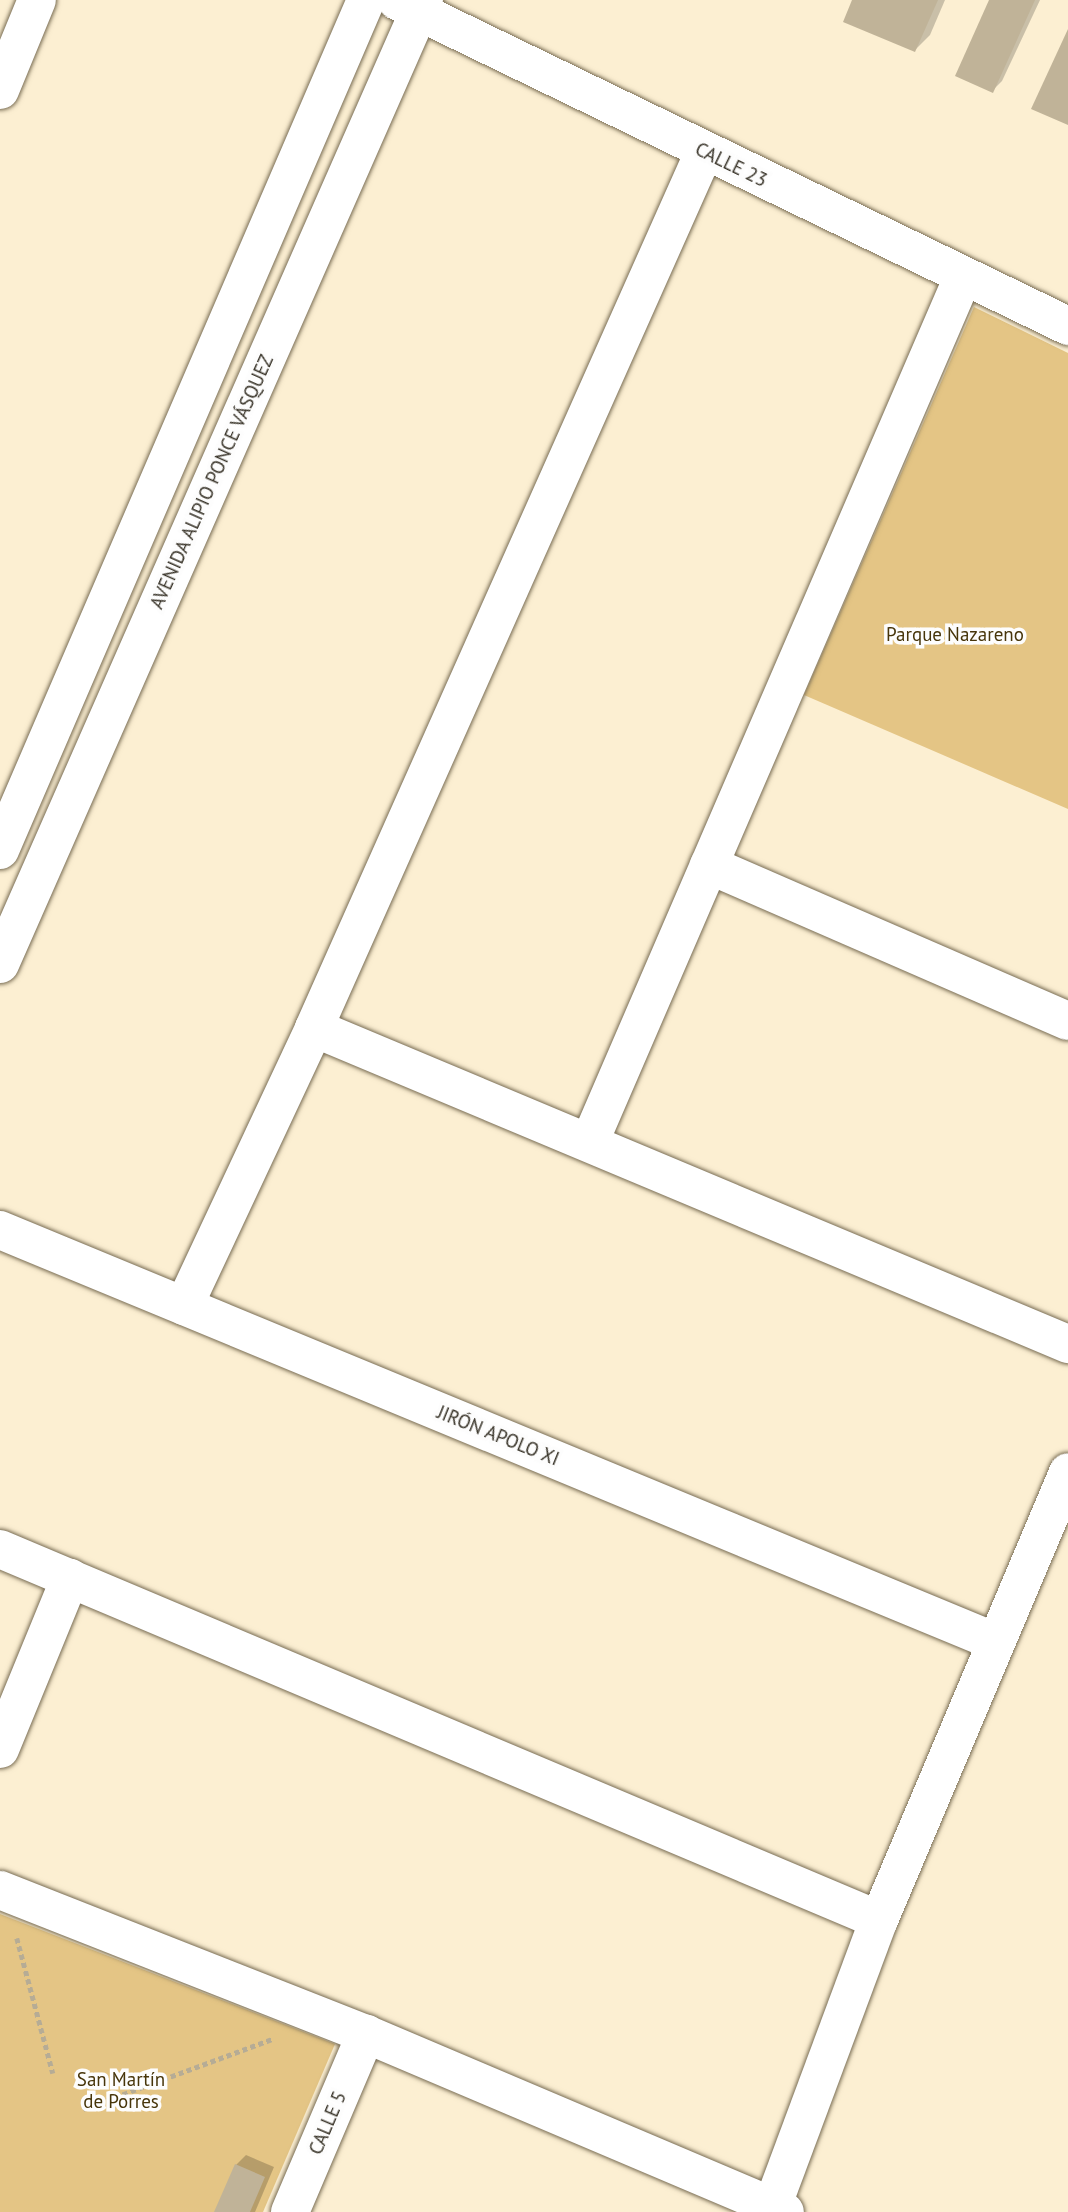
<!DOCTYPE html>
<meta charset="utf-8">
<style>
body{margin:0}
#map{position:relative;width:1068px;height:2212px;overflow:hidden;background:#fcefd2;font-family:"PT Sans",sans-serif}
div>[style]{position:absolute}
.green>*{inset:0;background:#e4c585}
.shadow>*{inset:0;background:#0003}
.building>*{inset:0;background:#c0b398}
.path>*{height:4.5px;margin-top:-2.25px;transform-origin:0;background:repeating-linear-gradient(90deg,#b6ac95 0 5px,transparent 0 8.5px)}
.roads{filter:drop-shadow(0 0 2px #786c53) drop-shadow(0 0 2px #786c53)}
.minor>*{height:38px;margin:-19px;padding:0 19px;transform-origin:19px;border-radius:19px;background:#fff}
span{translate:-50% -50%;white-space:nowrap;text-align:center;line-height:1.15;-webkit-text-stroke:7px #fdfdfd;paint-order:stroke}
.street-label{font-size:19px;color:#383328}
.park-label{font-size:19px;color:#47350a}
</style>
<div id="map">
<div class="green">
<i style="clip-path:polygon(974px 307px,1068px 353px,1068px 809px,804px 695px)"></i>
<i style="clip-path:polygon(0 1914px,335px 2044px,263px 2212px,0 2212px)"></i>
</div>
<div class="shadow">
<i style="clip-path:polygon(854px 0,945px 0,930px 35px,915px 50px)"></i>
<i style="clip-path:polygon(991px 0,1040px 0,1002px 81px,992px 91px)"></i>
<i style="clip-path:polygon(246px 2155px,274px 2167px,255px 2212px,216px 2212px,236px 2165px)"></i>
</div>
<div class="building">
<i style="clip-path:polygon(852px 0,938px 0,915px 52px,843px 22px)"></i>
<i style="clip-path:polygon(989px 0,1035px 0,993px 93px,955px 76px)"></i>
<i style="clip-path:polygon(1068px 29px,1068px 125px,1031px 109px)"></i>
<i style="clip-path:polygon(235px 2164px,265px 2177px,250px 2212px,214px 2212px)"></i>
</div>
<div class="path">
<i style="left:17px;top:1938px;width:140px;rotate:75.1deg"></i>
<i style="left:83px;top:2109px;width:202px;rotate:-20.3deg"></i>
</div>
<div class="roads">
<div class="minor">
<i style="left:397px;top:1px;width:746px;rotate:25.84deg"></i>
<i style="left:0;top:90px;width:97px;rotate:-67.7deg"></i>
<i style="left:0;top:850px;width:925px;rotate:-66.7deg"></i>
<i style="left:709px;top:865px;width:391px;rotate:23.5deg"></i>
<i style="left:0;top:964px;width:1053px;rotate:-66.26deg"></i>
<i style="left:314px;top:1028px;width:818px;rotate:22.74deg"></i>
<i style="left:590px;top:1141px;width:941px;rotate:-66.65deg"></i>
<i style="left:0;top:1230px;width:1078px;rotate:22.47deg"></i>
<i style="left:184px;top:1306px;width:307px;rotate:-64.9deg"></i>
<i style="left:314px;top:1028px;width:959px;rotate:-66deg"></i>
<i style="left:0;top:1549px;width:954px;rotate:22.88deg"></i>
<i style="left:0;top:1749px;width:185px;rotate:-67.7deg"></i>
<i style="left:0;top:1890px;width:393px;rotate:21.5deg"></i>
<i style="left:366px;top:2034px;width:455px;rotate:23deg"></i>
<i style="left:772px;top:2207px;width:306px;rotate:-69.6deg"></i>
<i style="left:879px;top:1920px;width:486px;rotate:-67.1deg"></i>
<i style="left:290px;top:2212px;width:194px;rotate:-66.9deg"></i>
</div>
</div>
<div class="street-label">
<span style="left:731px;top:165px;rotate:26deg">CALLE 23</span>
<span style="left:212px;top:482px;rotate:-66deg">AVENIDA ALIPIO PONCE VÁSQUEZ</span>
<span style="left:498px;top:1436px;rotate:22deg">JIRÓN APOLO XI</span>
<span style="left:328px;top:2123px;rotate:-67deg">CALLE 5</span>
</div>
<div class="park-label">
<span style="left:955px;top:635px">Parque Nazareno</span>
<span style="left:121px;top:2091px">San Martín<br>de Porres</span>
</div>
</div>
